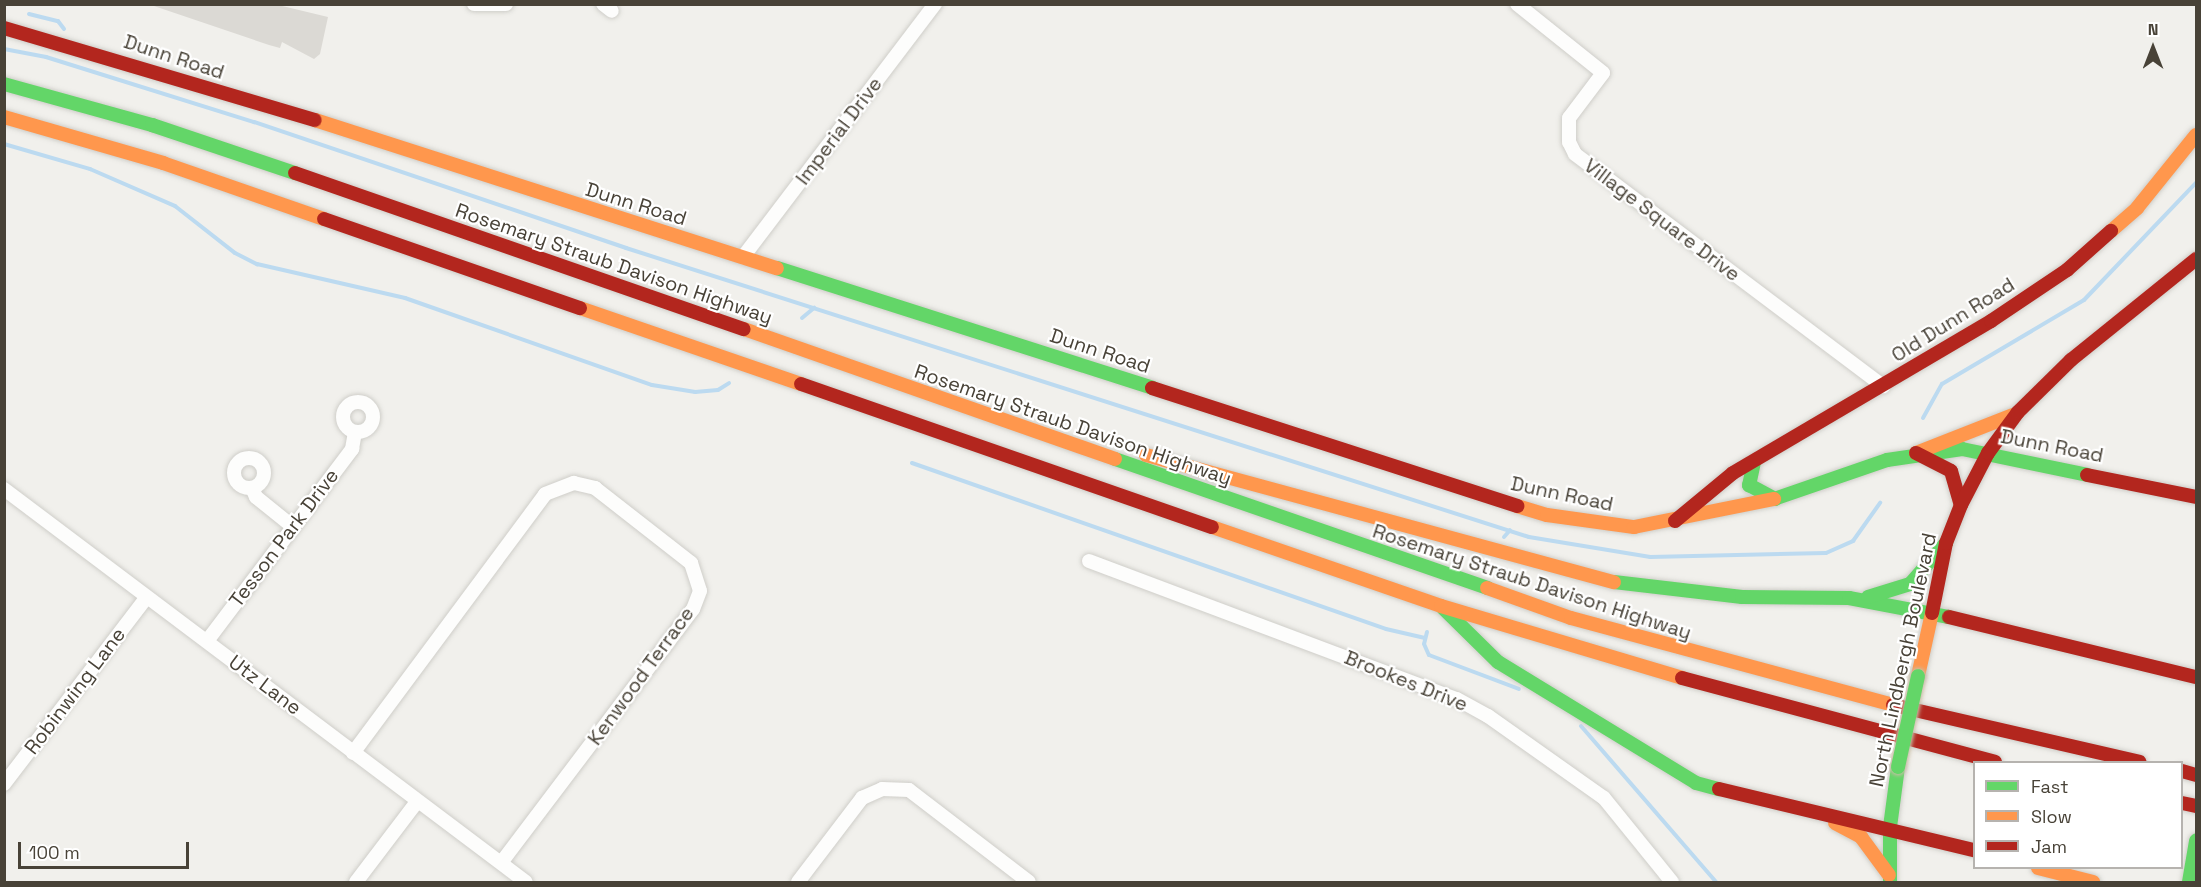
<!DOCTYPE html>
<style>
body{margin:0}
#map{position:relative;width:2201px;height:887px;overflow:hidden;background:#f1f0ec;font-family:"Space Grotesk",sans-serif}
div>[style]{position:absolute}
.stream>*{height:4px;margin:-2px;padding:0 2px;transform-origin:2px;border-radius:2px;background:#bcdaf0}
.building>*{inset:0;background:#dbd9d4}
.roads{filter:drop-shadow(0 0 2px #cfcec9) drop-shadow(0 0 2px #cfcec9)}
.street>*{height:14px;margin:-7px;padding:0 7px;transform-origin:7px;border-radius:7px;background:#fdfdfc}
.street>.ring{margin:-7px;padding:0;box-sizing:content-box;background:none;border:14px solid #fdfdfc;border-radius:50%}
.fast>*{height:14px;margin:-7px;padding:0 7px;transform-origin:7px;border-radius:7px;background:#63d668}
.slow>*{height:14px;margin:-7px;padding:0 7px;transform-origin:7px;border-radius:7px;background:#ff974d}
.jam>*{height:14px;margin:-7px;padding:0 7px;transform-origin:7px;border-radius:7px;background:#b3261e}
.bridges{filter:drop-shadow(0 0 2px #c9bda7) drop-shadow(0 0 2px #c9bda7)}
.fast-bridge>*{height:14px;margin:-7px;padding:0 7px;transform-origin:7px;border-radius:7px;background:#63d668}
span{translate:-50% -50%;white-space:nowrap;text-align:center;line-height:1.15;-webkit-text-stroke:4.5px #fff;paint-order:stroke}
.street-label{font-size:20px;color:#484237}
.frame{position:absolute;inset:0;border:6px solid #484237;pointer-events:none}
.legend{position:absolute;left:1973px;top:761px;width:210px;height:108px;box-sizing:border-box;background:#fff;border:2px solid #b6b3af;margin:0;padding:8px 10px;list-style:none;font-size:18px;color:#484237}
.legend li{display:flex;align-items:center;gap:12px;height:30px}
.legend b{width:30px;border:2px solid #b6b3af}
.north{position:absolute;left:2123px;top:18px;width:60px;height:60px;-webkit-text-stroke:4px #fff;paint-order:stroke;rotate:0deg;font-size:16px;font-weight:700;line-height:24px;text-align:center;color:#484237}
.north::after{content:'';display:block;margin:auto;width:21px;height:27px;background:#484237;clip-path:polygon(50% 0,100% 100%,50% 72%,0 100%)}
.scale{position:absolute;left:18px;top:842px;width:171px;height:27px;box-sizing:border-box;border:3px solid #484237;border-top:0;padding-left:8px;font-size:18px;line-height:21px;white-space:nowrap;color:#484237;-webkit-text-stroke:4px #fff;paint-order:stroke}
</style>
<div id="map">
<div class="stream">
<i style="left:29px;top:14px;width:30px;rotate:14deg"></i>
<i style="left:58px;top:21px;width:10px;rotate:53deg"></i>
<i style="left:4px;top:49px;width:43px;rotate:10.8deg"></i>
<i style="left:46px;top:57px;width:218px;rotate:17.4deg"></i>
<i style="left:254px;top:122px;width:393px;rotate:18.7deg"></i>
<i style="left:626px;top:248px;width:948px;rotate:17.75deg"></i>
<i style="left:1529px;top:537px;width:123px;rotate:9.4deg"></i>
<i style="left:1650px;top:557px;width:176px;rotate:-1.3deg"></i>
<i style="left:1826px;top:553px;width:30px;rotate:-24deg"></i>
<i style="left:1853px;top:541px;width:47px;rotate:-54.6deg"></i>
<i style="left:4px;top:144px;width:90px;rotate:16.2deg"></i>
<i style="left:90px;top:169px;width:93px;rotate:23.5deg"></i>
<i style="left:175px;top:206px;width:76px;rotate:38.1deg"></i>
<i style="left:235px;top:253px;width:25px;rotate:27deg"></i>
<i style="left:257px;top:264px;width:152px;rotate:12.9deg"></i>
<i style="left:405px;top:298px;width:262px;rotate:19.4deg"></i>
<i style="left:652px;top:385px;width:44px;rotate:9.2deg"></i>
<i style="left:695px;top:392px;width:23px;rotate:-5deg"></i>
<i style="left:718px;top:390px;width:13px;rotate:-32deg"></i>
<i style="left:802px;top:318px;width:16px;rotate:-40deg"></i>
<i style="left:1923px;top:418px;width:39px;rotate:-61deg"></i>
<i style="left:1942px;top:384px;width:165px;rotate:-30.6deg"></i>
<i style="left:2084px;top:300px;width:162px;rotate:-46.3deg"></i>
<i style="left:912px;top:463px;width:502px;rotate:19.3deg"></i>
<i style="left:1386px;top:629px;width:40px;rotate:13deg"></i>
<i style="left:1504px;top:537px;width:9px;rotate:-49deg"></i>
<i style="left:1427px;top:632px;width:12px;rotate:104deg"></i>
<i style="left:1424px;top:644px;width:12px;rotate:66deg"></i>
<i style="left:1429px;top:655px;width:96px;rotate:20.7deg"></i>
<i style="left:1581px;top:726px;width:206px;rotate:49.1deg"></i>
</div>
<div class="building">
<i style="clip-path:polygon(274px 4px,328px 17px,320px 54px,314px 59px,282px 42px,280px 48px,269px 45px,154px 6px)"></i>
</div>
<div class="roads">
<div class="street">
<i style="left:474px;top:4px;width:32px"></i>
<i style="left:603px;top:4px;width:11px;rotate:38deg"></i>
<i style="left:1517px;top:4px;width:110px;rotate:38.7deg"></i>
<i style="left:1603px;top:73px;width:56px;rotate:127.1deg"></i>
<i style="left:1569px;top:118px;width:24px;rotate:90deg"></i>
<i style="left:1569px;top:142px;width:13px;rotate:63deg"></i>
<i style="left:1575px;top:154px;width:386px;rotate:37deg"></i>
<i style="left:743px;top:257px;width:318px;rotate:-52.8deg"></i>
<i class="ring" style="left:343px;top:402px;width:16px;height:16px"></i>
<i class="ring" style="left:234px;top:458px;width:16px;height:16px"></i>
<i style="left:252px;top:488px;width:10px;rotate:66deg"></i>
<i style="left:256px;top:497px;width:46px;rotate:38.9deg"></i>
<i style="left:4px;top:489px;width:653px;rotate:36.98deg"></i>
<i style="left:1089px;top:561px;width:393px;rotate:20.6deg"></i>
<i style="left:1457px;top:699px;width:35px;rotate:29deg"></i>
<i style="left:1488px;top:716px;width:142px;rotate:35.3deg"></i>
<i style="left:1604px;top:798px;width:108px;rotate:51deg"></i>
<i style="left:207px;top:641px;width:241px;rotate:-52.9deg"></i>
<i style="left:352px;top:449px;width:17px;rotate:-80deg"></i>
<i style="left:353px;top:753px;width:322px;rotate:-53.4deg"></i>
<i style="left:545px;top:494px;width:31px;rotate:-21deg"></i>
<i style="left:574px;top:483px;width:22px;rotate:13deg"></i>
<i style="left:595px;top:488px;width:122px;rotate:38deg"></i>
<i style="left:691px;top:563px;width:29px;rotate:72deg"></i>
<i style="left:700px;top:591px;width:19px;rotate:111deg"></i>
<i style="left:693px;top:609px;width:318px;rotate:127.1deg"></i>
<i style="left:4px;top:784px;width:234px;rotate:-52.6deg"></i>
<i style="left:356px;top:882px;width:99px;rotate:-52.8deg"></i>
<i style="left:798px;top:882px;width:106px;rotate:-52.7deg"></i>
<i style="left:862px;top:798px;width:22px;rotate:-24deg"></i>
<i style="left:882px;top:789px;width:27px;rotate:2deg"></i>
<i style="left:909px;top:790px;width:151px;rotate:37.5deg"></i>
</div>
<div class="fast">
<i style="left:4px;top:84px;width:154px;rotate:15.5deg"></i>
<i style="left:152px;top:125px;width:151px;rotate:18.6deg"></i>
<i style="left:777px;top:268px;width:394px;rotate:17.7deg"></i>
<i style="left:1115px;top:459px;width:394px;rotate:19.1deg"></i>
<i style="left:1754px;top:462px;width:24px;rotate:102deg"></i>
<i style="left:1749px;top:485px;width:30px;rotate:28deg"></i>
<i style="left:1774px;top:499px;width:120px;rotate:-19deg"></i>
<i style="left:1887px;top:460px;width:76px;rotate:-8.3deg"></i>
<i style="left:1962px;top:449px;width:128px;rotate:11.7deg"></i>
<i style="left:1614px;top:582px;width:129px;rotate:6.7deg"></i>
<i style="left:1742px;top:597px;width:107px;rotate:0.5deg"></i>
<i style="left:1849px;top:598px;width:102px;rotate:10.8deg"></i>
<i style="left:1868px;top:597px;width:44px;rotate:-17.2deg"></i>
<i style="left:1910px;top:584px;width:55px;rotate:-48.7deg"></i>
<i style="left:1443px;top:608px;width:77px;rotate:44.5deg"></i>
<i style="left:1498px;top:662px;width:232px;rotate:31.4deg"></i>
<i style="left:1696px;top:783px;width:24px;rotate:15deg"></i>
<i style="left:1890px;top:882px;width:55px;rotate:-90deg"></i>
<i style="left:1890px;top:827px;width:61px;rotate:-82.4deg"></i>
<i style="left:2189px;top:882px;width:42px;rotate:-80.3deg"></i>
</div>
<div class="slow">
<i style="left:4px;top:117px;width:166px;rotate:16.1deg"></i>
<i style="left:163px;top:163px;width:170px;rotate:19.2deg"></i>
<i style="left:315px;top:120px;width:485px;rotate:17.8deg"></i>
<i style="left:2111px;top:231px;width:35px;rotate:-41deg"></i>
<i style="left:2137px;top:208px;width:94px;rotate:-51.1deg"></i>
<i style="left:580px;top:308px;width:234px;rotate:19deg"></i>
<i style="left:744px;top:329px;width:393px;rotate:19.3deg"></i>
<i style="left:1916px;top:453px;width:104px;rotate:-21.4deg"></i>
<i style="left:1146px;top:455px;width:485px;rotate:15.2deg"></i>
<i style="left:1517px;top:506px;width:31px;rotate:17deg"></i>
<i style="left:1547px;top:515px;width:88px;rotate:7.9deg"></i>
<i style="left:1634px;top:527px;width:143px;rotate:-11.3deg"></i>
<i style="left:1212px;top:527px;width:242px;rotate:19deg"></i>
<i style="left:1441px;top:606px;width:252px;rotate:16.6deg"></i>
<i style="left:1487px;top:588px;width:89px;rotate:19.7deg"></i>
<i style="left:1571px;top:618px;width:334px;rotate:15.1deg"></i>
<i style="left:1918px;top:676px;width:65px;rotate:-77.5deg"></i>
<i style="left:1835px;top:823px;width:30px;rotate:28deg"></i>
<i style="left:1861px;top:837px;width:47px;rotate:53.6deg"></i>
<i style="left:2038px;top:868px;width:57px;rotate:14.3deg"></i>
</div>
<div class="jam">
<i style="left:4px;top:28px;width:324px;rotate:16.5deg"></i>
<i style="left:295px;top:173px;width:475px;rotate:19.2deg"></i>
<i style="left:324px;top:219px;width:271px;rotate:19.2deg"></i>
<i style="left:801px;top:384px;width:435px;rotate:19.2deg"></i>
<i style="left:1152px;top:388px;width:384px;rotate:17.9deg"></i>
<i style="left:1916px;top:453px;width:39px;rotate:27deg"></i>
<i style="left:1951px;top:471px;width:35px;rotate:74deg"></i>
<i style="left:2087px;top:475px;width:111px;rotate:11.4deg"></i>
<i style="left:1675px;top:521px;width:75px;rotate:-39.6deg"></i>
<i style="left:1733px;top:473px;width:299px;rotate:-30.5deg"></i>
<i style="left:1991px;top:321px;width:92px;rotate:-33.9deg"></i>
<i style="left:2067px;top:270px;width:59px;rotate:-41.6deg"></i>
<i style="left:1932px;top:613px;width:71px;rotate:-78.7deg"></i>
<i style="left:1946px;top:543px;width:41px;rotate:-68.5deg"></i>
<i style="left:1961px;top:505px;width:59px;rotate:-62.6deg"></i>
<i style="left:1988px;top:453px;width:51px;rotate:-53.8deg"></i>
<i style="left:2018px;top:412px;width:74px;rotate:-44.5deg"></i>
<i style="left:2071px;top:360px;width:161px;rotate:-38.9deg"></i>
<i style="left:1949px;top:617px;width:254px;rotate:13.7deg"></i>
<i style="left:1682px;top:678px;width:324px;rotate:15deg"></i>
<i style="left:1893px;top:705px;width:253px;rotate:13deg"></i>
<i style="left:2182px;top:771px;width:15px;rotate:16deg"></i>
<i style="left:1719px;top:789px;width:262px;rotate:13.5deg"></i>
<i style="left:2182px;top:803px;width:14px;rotate:12deg"></i>
</div>
</div>
<div class="bridges">
<div class="fast-bridge">
<i style="left:1898px;top:767px;width:93px;rotate:-77.6deg"></i>
</div>
</div>
<div class="street-label">
<span style="left:174px;top:57px;rotate:18deg">Dunn Road</span>
<span style="left:839px;top:131px;rotate:-53deg">Imperial Drive</span>
<span style="left:636px;top:204px;rotate:17deg">Dunn Road</span>
<span style="left:1662px;top:220px;rotate:37deg">Village Square Drive</span>
<span style="left:614px;top:264px;rotate:19deg">Rosemary Straub Davison Highway</span>
<span style="left:1953px;top:320px;rotate:-32deg">Old Dunn Road</span>
<span style="left:1100px;top:351px;rotate:18deg">Dunn Road</span>
<span style="left:1073px;top:425px;rotate:19deg">Rosemary Straub Davison Highway</span>
<span style="left:2052px;top:446px;rotate:11deg">Dunn Road</span>
<span style="left:1562px;top:494px;rotate:12deg">Dunn Road</span>
<span style="left:284px;top:538px;rotate:-53deg">Tesson Park Drive</span>
<span style="left:1532px;top:582px;rotate:18deg">Rosemary Straub Davison Highway</span>
<span style="left:1903px;top:660px;rotate:-78deg">North Lindbergh Boulevard</span>
<span style="left:641px;top:676px;rotate:-54deg">Kenwood Terrace</span>
<span style="left:1406px;top:681px;rotate:22deg">Brookes Drive</span>
<span style="left:265px;top:685px;rotate:37deg">Utz Lane</span>
<span style="left:75px;top:691px;rotate:-53deg">Robinwing Lane</span>
</div>
<div class="frame"></div>
<ul class="legend">
<li><b style="height:8px;background:#63d668"></b>Fast</li>
<li><b style="height:8px;background:#ff974d"></b>Slow</li>
<li><b style="height:8px;background:#b3261e"></b>Jam</li>
</ul>
<div class="north">N</div>
<div class="scale">100 m</div>
</div>
